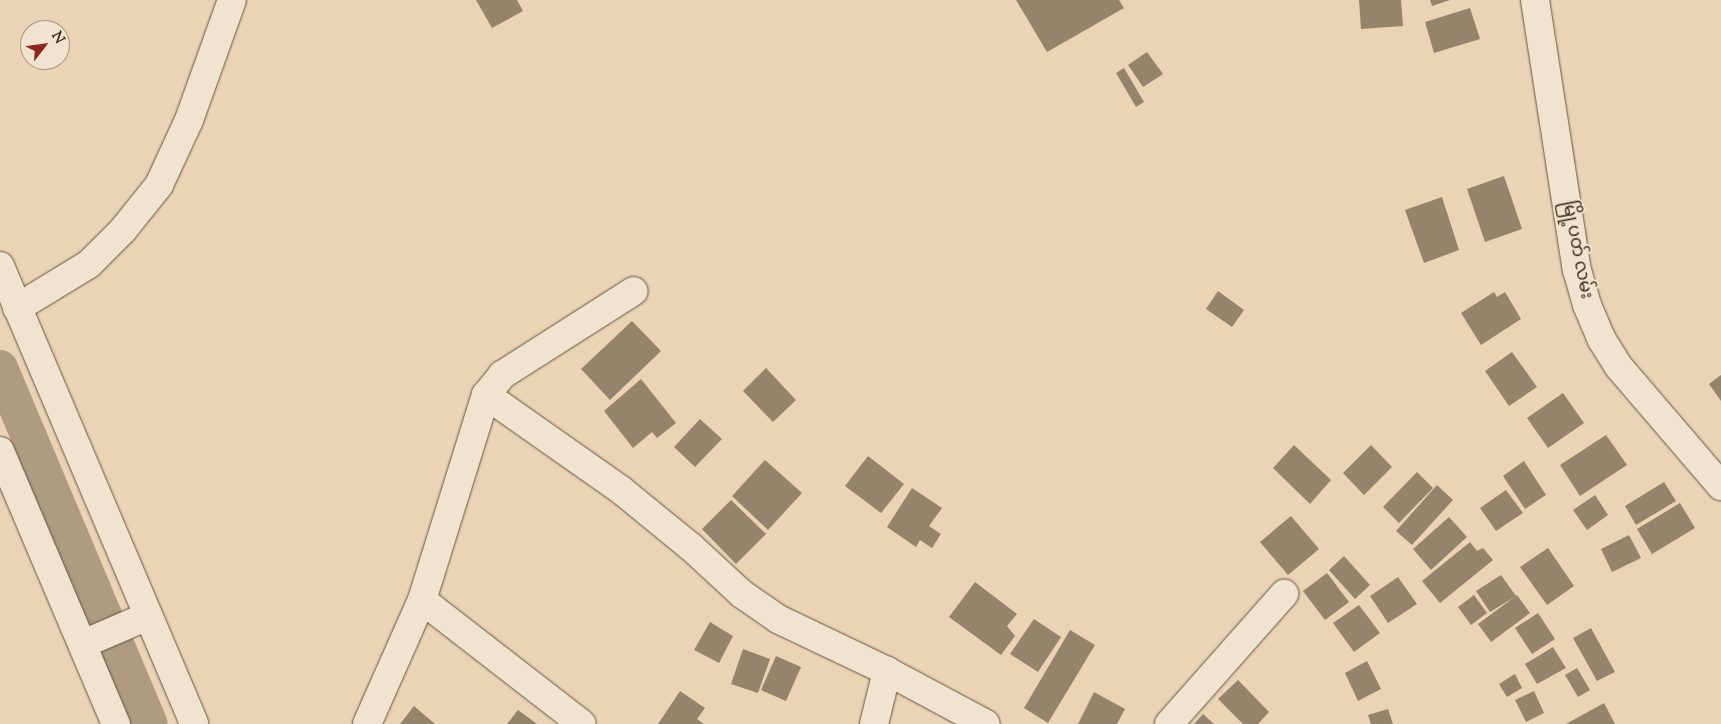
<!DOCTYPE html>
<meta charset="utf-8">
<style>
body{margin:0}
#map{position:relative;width:1721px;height:724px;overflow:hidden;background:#ead4b5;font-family:"Sorts Mill Goudy","Noto Sans Myanmar",serif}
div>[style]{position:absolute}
.canal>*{height:36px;margin:-18px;padding:0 18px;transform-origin:18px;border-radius:18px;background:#ae9b81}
.building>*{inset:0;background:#96836b}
.roads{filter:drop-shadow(0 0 1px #665542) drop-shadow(0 0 1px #665542)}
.minor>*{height:28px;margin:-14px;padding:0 14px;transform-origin:14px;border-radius:14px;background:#f1e3cf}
.tertiary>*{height:28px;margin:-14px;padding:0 14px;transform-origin:14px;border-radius:14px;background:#f1e3cf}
span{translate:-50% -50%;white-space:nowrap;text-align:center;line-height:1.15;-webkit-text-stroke:4px #f1e3cf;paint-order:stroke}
.street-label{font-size:18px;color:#3a2b1b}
.north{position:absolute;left:20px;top:20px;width:50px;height:50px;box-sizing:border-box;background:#f1e3cf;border:1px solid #a89987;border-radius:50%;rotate:60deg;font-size:14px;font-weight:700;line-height:20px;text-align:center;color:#3a2b1b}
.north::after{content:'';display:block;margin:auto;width:18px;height:22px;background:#8f2418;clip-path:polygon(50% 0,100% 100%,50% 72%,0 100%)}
</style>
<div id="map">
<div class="canal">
<i style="left:0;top:368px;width:386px;rotate:67.2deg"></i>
</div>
<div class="building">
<i style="clip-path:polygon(476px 0,517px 0,523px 11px,492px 28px)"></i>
<i style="clip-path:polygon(1016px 0,1119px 0,1124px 8px,1047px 52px)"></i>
<i style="clip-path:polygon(1359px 0,1401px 0,1403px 26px,1361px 29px)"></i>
<i style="clip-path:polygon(1430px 0,1450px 0,1432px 6px)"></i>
<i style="clip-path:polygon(1470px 8px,1480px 39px,1434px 53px,1425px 22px)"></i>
<i style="clip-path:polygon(1147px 52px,1163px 74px,1143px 87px,1128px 65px)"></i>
<i style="clip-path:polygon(1124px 68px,1144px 102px,1136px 107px,1116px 73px)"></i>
<i style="clip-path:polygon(1504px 176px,1522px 229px,1485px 242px,1467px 189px)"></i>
<i style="clip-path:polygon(1442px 197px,1459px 250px,1424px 263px,1405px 210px)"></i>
<i style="clip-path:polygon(1218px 291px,1244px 310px,1232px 327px,1206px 309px)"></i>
<i style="clip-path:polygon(1494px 292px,1497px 297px,1505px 292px,1521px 319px,1481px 345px,1461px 313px)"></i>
<i style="clip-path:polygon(632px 321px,661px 351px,610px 400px,581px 369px)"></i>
<i style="clip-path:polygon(1512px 352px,1537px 387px,1509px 406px,1485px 371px)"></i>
<i style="clip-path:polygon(766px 368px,796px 400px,773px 422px,743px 391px)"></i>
<i style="clip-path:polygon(1721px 375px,1721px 401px,1709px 384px)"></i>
<i style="clip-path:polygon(641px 379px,676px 423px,657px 438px,652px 432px,633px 448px,604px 411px)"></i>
<i style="clip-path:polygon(1563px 393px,1584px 423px,1548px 448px,1527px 418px)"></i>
<i style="clip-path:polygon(700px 419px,722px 439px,695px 467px,674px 447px)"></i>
<i style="clip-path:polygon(1606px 435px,1627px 465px,1580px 496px,1560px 465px)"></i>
<i style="clip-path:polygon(1294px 445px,1331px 480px,1310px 504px,1273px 468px)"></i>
<i style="clip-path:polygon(1371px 445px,1392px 467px,1364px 495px,1343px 473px)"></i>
<i style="clip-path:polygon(868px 456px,904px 484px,881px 513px,845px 486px)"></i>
<i style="clip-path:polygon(765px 460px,802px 493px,768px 530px,732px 496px)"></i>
<i style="clip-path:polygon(1524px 461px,1546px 495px,1525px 509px,1503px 476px)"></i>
<i style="clip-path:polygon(1417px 472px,1433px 488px,1399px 523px,1383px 507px)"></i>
<i style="clip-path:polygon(1664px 482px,1676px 501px,1636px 525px,1625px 506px)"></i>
<i style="clip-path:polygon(1437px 485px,1453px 500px,1412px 545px,1396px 531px)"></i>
<i style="clip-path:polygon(912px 488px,942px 508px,929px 526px,941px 534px,932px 548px,920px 540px,916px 547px,887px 527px)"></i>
<i style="clip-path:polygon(1506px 490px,1523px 513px,1496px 531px,1480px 508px)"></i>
<i style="clip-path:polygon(1595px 495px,1608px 515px,1587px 530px,1573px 510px)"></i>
<i style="clip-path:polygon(731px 500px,766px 534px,736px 564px,702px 529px)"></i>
<i style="clip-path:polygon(1680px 503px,1695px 528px,1652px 554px,1637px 529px)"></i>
<i style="clip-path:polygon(1291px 516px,1319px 549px,1288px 575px,1260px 542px)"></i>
<i style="clip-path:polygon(1449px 517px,1467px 537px,1431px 570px,1413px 549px)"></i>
<i style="clip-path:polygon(1629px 535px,1641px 558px,1612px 572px,1601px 549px)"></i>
<i style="clip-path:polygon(1470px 542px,1477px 551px,1483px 548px,1493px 560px,1440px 603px,1422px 581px)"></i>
<i style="clip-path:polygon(1548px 548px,1574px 586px,1547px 605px,1520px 567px)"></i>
<i style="clip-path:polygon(1344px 556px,1370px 585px,1355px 599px,1329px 570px)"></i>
<i style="clip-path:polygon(1327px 573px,1349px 602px,1325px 620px,1303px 591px)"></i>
<i style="clip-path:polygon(1501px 575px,1516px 596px,1490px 612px,1476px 591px)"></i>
<i style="clip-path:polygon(1398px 577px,1417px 604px,1388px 623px,1370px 596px)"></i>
<i style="clip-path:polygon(975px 582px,1017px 614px,1007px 626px,1015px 636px,1001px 655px,949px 617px)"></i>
<i style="clip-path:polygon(1474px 595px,1487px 613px,1471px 625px,1458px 607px)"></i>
<i style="clip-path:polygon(1517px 595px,1530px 613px,1491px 642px,1478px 624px)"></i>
<i style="clip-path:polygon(1359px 605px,1380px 633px,1354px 652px,1333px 623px)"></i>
<i style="clip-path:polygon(1538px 613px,1555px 639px,1532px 654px,1515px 628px)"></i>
<i style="clip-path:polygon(1034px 619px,1061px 637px,1038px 672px,1010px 654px)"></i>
<i style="clip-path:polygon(710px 622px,733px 636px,719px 663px,694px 650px)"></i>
<i style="clip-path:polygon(1591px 628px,1615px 672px,1597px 681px,1573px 638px)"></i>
<i style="clip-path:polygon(1070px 630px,1095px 645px,1048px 723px,1024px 708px)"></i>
<i style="clip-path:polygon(1553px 647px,1566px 668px,1537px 684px,1525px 664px)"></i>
<i style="clip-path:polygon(743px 649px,770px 659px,758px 693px,731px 684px)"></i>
<i style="clip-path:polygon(776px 656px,801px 667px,786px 701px,761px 690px)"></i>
<i style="clip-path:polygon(1367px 661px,1381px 689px,1358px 701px,1345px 673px)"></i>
<i style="clip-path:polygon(1577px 668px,1590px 690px,1578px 697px,1565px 675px)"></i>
<i style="clip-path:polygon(1515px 674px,1522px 688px,1507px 697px,1499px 684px)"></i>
<i style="clip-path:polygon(1238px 680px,1269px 712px,1258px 724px,1243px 724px,1218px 699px)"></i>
<i style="clip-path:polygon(680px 691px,705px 708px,697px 719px,704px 724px,658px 724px)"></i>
<i style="clip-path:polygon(1534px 691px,1544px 713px,1526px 722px,1515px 700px)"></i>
<i style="clip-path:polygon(1094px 692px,1125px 709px,1117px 724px,1078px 724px)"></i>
<i style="clip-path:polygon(1604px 703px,1615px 724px,1566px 724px)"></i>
<i style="clip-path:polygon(414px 706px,435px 724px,400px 724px)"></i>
<i style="clip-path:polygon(1388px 709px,1393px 724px,1371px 724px,1368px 715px)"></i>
<i style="clip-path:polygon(518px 710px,537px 724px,507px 724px)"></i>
<i style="clip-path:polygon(1203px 714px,1214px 724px,1194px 724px)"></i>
</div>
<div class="roads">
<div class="minor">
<i style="left:0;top:266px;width:497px;rotate:67deg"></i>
<i style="left:17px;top:308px;width:84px;rotate:-31.4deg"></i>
<i style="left:89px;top:264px;width:48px;rotate:-45deg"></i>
<i style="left:123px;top:230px;width:58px;rotate:-51.3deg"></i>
<i style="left:159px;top:185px;width:72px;rotate:-65.2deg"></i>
<i style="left:189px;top:120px;width:127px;rotate:-70.3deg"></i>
<i style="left:486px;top:395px;width:165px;rotate:35.1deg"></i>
<i style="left:621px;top:490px;width:90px;rotate:39.2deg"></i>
<i style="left:691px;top:547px;width:69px;rotate:42.7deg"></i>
<i style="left:742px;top:594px;width:44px;rotate:34.8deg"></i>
<i style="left:778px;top:619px;width:121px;rotate:25.5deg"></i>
<i style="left:887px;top:671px;width:112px;rotate:28.2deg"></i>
<i style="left:0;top:451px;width:297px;rotate:67deg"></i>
<i style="left:422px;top:600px;width:202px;rotate:37.8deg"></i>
<i style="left:83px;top:644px;width:71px;rotate:-23.3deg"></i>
<i style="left:367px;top:724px;width:136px;rotate:-66.1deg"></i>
<i style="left:422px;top:600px;width:215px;rotate:-72.7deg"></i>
<i style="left:486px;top:395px;width:26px;rotate:-51deg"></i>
<i style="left:502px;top:375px;width:156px;rotate:-32.5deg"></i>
<i style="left:874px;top:724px;width:55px;rotate:-76.2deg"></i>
<i style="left:1169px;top:724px;width:174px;rotate:-48.5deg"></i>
</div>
<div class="tertiary">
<i style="left:1535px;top:0;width:273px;rotate:81.2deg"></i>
<i style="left:1577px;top:270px;width:36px;rotate:74deg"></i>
<i style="left:1587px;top:305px;width:38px;rotate:67deg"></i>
<i style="left:1602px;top:340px;width:32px;rotate:58deg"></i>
<i style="left:1619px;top:367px;width:157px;rotate:49.4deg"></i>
</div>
</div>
<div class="street-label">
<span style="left:1576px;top:250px;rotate:79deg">မြို့ပတ် လမ်း</span>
</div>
<div class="north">N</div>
</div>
